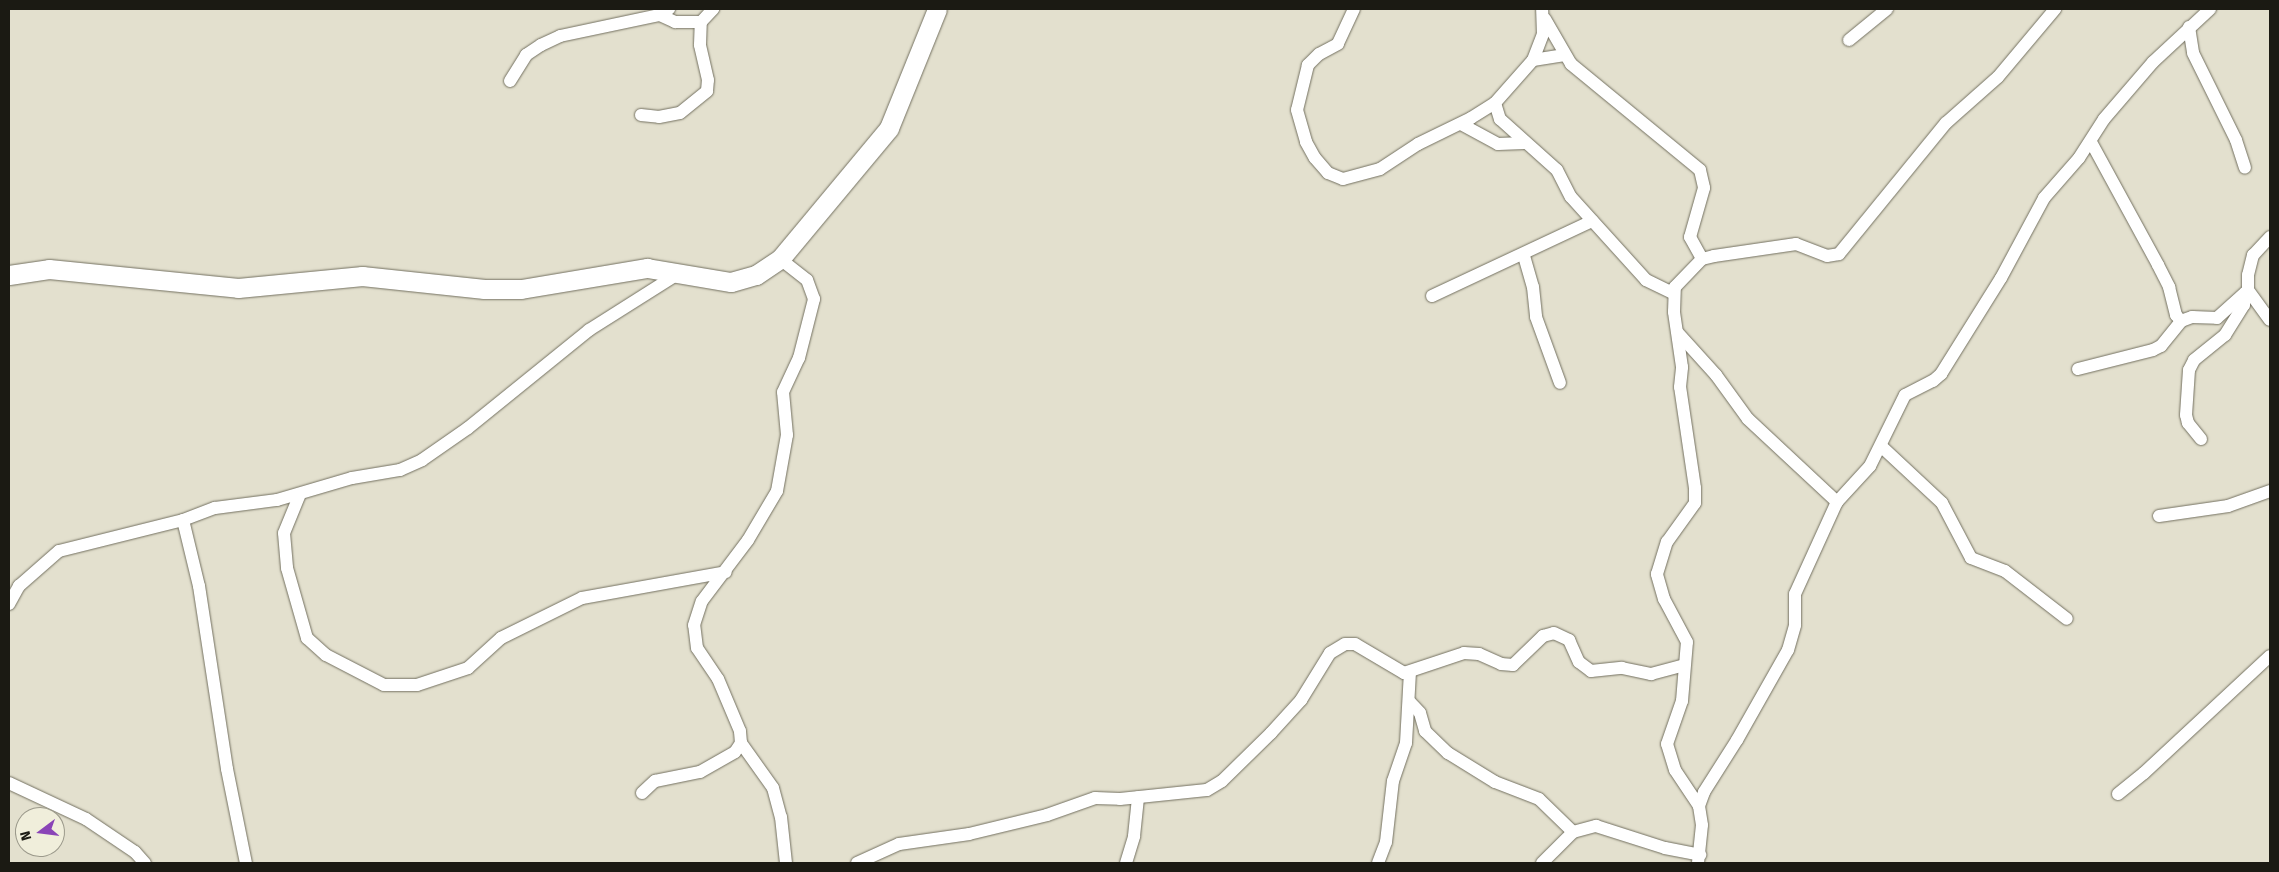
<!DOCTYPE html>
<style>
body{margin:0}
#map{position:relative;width:2279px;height:872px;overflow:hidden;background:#e3e0ce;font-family:"Fira Sans",sans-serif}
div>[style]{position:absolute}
.roads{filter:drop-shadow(0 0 1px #737060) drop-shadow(0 0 1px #737060)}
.street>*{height:12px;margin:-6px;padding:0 6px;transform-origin:6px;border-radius:6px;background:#fff}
.secondary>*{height:19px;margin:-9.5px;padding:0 9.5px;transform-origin:9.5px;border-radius:9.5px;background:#fff}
span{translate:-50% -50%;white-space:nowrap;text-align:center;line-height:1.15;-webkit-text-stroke:4px #f0eedb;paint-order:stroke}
.frame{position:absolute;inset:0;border:10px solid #1b1a13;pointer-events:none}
.north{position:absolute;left:15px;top:807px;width:50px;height:50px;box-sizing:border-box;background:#f0eedb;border:1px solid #9b998b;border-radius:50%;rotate:255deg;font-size:14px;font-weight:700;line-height:20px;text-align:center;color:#1b1a13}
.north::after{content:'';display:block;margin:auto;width:18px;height:22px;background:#8a44b7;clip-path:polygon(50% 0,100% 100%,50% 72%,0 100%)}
</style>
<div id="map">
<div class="roads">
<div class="street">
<i style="left:1354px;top:9px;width:38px;rotate:115deg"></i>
<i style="left:1338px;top:44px;width:21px;rotate:152deg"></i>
<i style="left:1319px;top:54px;width:16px;rotate:135deg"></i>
<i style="left:1308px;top:65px;width:46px;rotate:103.7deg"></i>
<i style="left:1297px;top:110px;width:33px;rotate:74deg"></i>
<i style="left:1306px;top:142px;width:18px;rotate:61deg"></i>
<i style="left:1315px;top:158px;width:20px;rotate:49deg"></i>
<i style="left:1328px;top:173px;width:16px;rotate:22deg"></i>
<i style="left:1343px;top:179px;width:38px;rotate:-15deg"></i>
<i style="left:1380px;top:169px;width:45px;rotate:-33.3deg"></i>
<i style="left:1418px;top:144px;width:59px;rotate:-26.1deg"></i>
<i style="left:1471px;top:118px;width:28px;rotate:-32deg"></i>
<i style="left:1495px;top:103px;width:57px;rotate:-48.5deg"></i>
<i style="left:1533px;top:60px;width:28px;rotate:-69deg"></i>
<i style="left:1543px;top:34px;width:25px;rotate:-92deg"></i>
<i style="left:660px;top:15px;width:17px;rotate:25deg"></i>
<i style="left:675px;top:22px;width:26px"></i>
<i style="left:1545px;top:19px;width:52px;rotate:60deg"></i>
<i style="left:1571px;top:64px;width:167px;rotate:39.4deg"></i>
<i style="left:1700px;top:170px;width:18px;rotate:77deg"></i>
<i style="left:1704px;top:188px;width:51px;rotate:105.9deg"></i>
<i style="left:1690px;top:237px;width:25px;rotate:61deg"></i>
<i style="left:2189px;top:27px;width:26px;rotate:81deg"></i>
<i style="left:2193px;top:53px;width:97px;rotate:63.7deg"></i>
<i style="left:2236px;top:140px;width:29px;rotate:72deg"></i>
<i style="left:1849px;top:40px;width:49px;rotate:-39.2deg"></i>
<i style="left:1533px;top:60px;width:32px;rotate:-9deg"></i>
<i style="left:510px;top:81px;width:31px;rotate:-58deg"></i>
<i style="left:526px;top:55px;width:18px;rotate:-34deg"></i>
<i style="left:541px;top:45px;width:21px;rotate:-25deg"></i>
<i style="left:560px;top:36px;width:102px;rotate:-11.9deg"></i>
<i style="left:660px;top:15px;width:11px;rotate:-34deg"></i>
<i style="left:1495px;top:103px;width:17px;rotate:73deg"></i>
<i style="left:1500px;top:119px;width:76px;rotate:41.8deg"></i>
<i style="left:1557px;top:170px;width:30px;rotate:63deg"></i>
<i style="left:1571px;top:197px;width:112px;rotate:47.9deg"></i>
<i style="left:1646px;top:280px;width:30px;rotate:26deg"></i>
<i style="left:641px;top:115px;width:18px;rotate:6deg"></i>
<i style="left:659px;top:117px;width:21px;rotate:-11deg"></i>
<i style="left:680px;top:113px;width:35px;rotate:-39deg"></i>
<i style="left:707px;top:91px;width:11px;rotate:-85deg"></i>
<i style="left:708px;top:80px;width:36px;rotate:-103deg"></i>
<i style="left:700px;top:45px;width:23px;rotate:-88deg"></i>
<i style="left:701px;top:22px;width:18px;rotate:-47deg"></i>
<i style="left:1461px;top:124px;width:42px;rotate:28.4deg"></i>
<i style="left:1498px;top:144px;width:26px;rotate:-2deg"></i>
<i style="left:2091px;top:142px;width:140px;rotate:61.4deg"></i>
<i style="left:2158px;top:265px;width:25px;rotate:63deg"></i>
<i style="left:2169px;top:287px;width:29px;rotate:76deg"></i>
<i style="left:2176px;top:315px;width:8px;rotate:50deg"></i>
<i style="left:2270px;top:237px;width:25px;rotate:133deg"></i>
<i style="left:2253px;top:255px;width:21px;rotate:104deg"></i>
<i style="left:2248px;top:275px;width:15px;rotate:90deg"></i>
<i style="left:2248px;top:290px;width:37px;rotate:54deg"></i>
<i style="left:1524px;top:256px;width:32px;rotate:74deg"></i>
<i style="left:1533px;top:287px;width:30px;rotate:84deg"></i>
<i style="left:1536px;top:317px;width:70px;rotate:70deg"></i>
<i style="left:1432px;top:296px;width:177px;rotate:-25.1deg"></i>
<i style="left:1678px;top:333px;width:57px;rotate:47.9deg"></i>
<i style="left:1716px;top:375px;width:54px;rotate:54deg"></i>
<i style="left:1748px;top:419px;width:122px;rotate:43deg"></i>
<i style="left:2078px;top:369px;width:77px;rotate:-14.2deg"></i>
<i style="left:2153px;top:350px;width:9px;rotate:-27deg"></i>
<i style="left:2161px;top:346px;width:32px;rotate:-51deg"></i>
<i style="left:2181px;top:321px;width:12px;rotate:-20deg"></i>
<i style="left:2192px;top:317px;width:25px;rotate:2deg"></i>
<i style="left:2217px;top:318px;width:42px;rotate:-42.1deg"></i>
<i style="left:2201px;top:439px;width:21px;rotate:-129deg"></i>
<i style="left:2188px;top:423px;width:8px;rotate:-104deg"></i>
<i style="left:2186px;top:415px;width:45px;rotate:-86.2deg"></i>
<i style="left:2189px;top:370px;width:11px;rotate:-63deg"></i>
<i style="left:2194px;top:360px;width:40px;rotate:-39deg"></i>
<i style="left:2225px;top:335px;width:36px;rotate:-58deg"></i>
<i style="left:2244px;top:305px;width:12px;rotate:-85deg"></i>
<i style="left:1882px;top:447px;width:82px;rotate:43deg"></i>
<i style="left:1942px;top:503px;width:62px;rotate:62.2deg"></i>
<i style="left:1971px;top:558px;width:36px;rotate:21deg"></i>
<i style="left:2005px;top:571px;width:78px;rotate:37.7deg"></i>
<i style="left:300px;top:494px;width:42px;rotate:112.3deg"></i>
<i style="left:284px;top:533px;width:35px;rotate:85deg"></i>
<i style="left:287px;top:568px;width:73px;rotate:74.1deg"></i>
<i style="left:307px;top:638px;width:25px;rotate:42deg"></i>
<i style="left:326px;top:655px;width:65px;rotate:27.3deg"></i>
<i style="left:384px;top:685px;width:33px"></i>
<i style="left:417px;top:685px;width:54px;rotate:-18.4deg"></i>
<i style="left:468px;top:668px;width:45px;rotate:-42.3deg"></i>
<i style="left:501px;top:638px;width:90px;rotate:-26.3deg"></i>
<i style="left:582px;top:598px;width:146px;rotate:-10.2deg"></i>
<i style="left:2159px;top:516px;width:70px;rotate:-8.2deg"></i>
<i style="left:2228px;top:506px;width:45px;rotate:-19.7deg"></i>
<i style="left:183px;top:520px;width:68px;rotate:76.4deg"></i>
<i style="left:199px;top:586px;width:185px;rotate:81.3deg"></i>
<i style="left:227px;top:769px;width:96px;rotate:78.6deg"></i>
<i style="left:9px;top:604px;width:21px;rotate:-61deg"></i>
<i style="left:19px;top:586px;width:53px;rotate:-41.2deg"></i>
<i style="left:59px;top:551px;width:128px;rotate:-14deg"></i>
<i style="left:183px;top:520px;width:34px;rotate:-21deg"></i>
<i style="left:215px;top:508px;width:63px;rotate:-7.4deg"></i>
<i style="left:277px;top:500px;width:78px;rotate:-16.3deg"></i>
<i style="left:352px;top:478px;width:49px;rotate:-9.5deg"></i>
<i style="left:400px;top:470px;width:24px;rotate:-24deg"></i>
<i style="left:422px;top:460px;width:56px;rotate:-34.8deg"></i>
<i style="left:468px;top:428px;width:156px;rotate:-39deg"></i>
<i style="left:589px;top:330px;width:107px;rotate:-32.3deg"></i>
<i style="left:1409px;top:701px;width:16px;rotate:47deg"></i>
<i style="left:1420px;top:713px;width:19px;rotate:74deg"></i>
<i style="left:1425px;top:731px;width:32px;rotate:44deg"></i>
<i style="left:1448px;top:753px;width:55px;rotate:31.7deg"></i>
<i style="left:1495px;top:782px;width:47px;rotate:21.1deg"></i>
<i style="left:1539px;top:799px;width:47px;rotate:44.1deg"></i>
<i style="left:741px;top:743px;width:55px;rotate:54.6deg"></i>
<i style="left:773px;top:788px;width:30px;rotate:75deg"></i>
<i style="left:781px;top:817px;width:46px;rotate:83.8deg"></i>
<i style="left:9px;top:783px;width:85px;rotate:25.1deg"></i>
<i style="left:86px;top:819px;width:59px;rotate:34deg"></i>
<i style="left:135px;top:852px;width:15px;rotate:48deg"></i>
<i style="left:642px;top:793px;width:18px;rotate:-43deg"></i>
<i style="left:655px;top:781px;width:46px;rotate:-11.3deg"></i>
<i style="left:700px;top:772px;width:40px;rotate:-29.7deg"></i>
<i style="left:735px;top:752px;width:11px;rotate:-56deg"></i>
<i style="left:741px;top:743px;width:12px;rotate:-95deg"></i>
<i style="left:740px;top:731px;width:56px;rotate:-112.9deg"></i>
<i style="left:718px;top:679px;width:37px;rotate:-124deg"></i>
<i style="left:697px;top:648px;width:23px;rotate:-97deg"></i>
<i style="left:694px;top:625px;width:25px;rotate:-72deg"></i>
<i style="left:702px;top:601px;width:76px;rotate:-53deg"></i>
<i style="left:748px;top:540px;width:57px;rotate:-59.4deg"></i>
<i style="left:777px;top:491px;width:57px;rotate:-79.9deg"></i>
<i style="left:787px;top:435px;width:43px;rotate:-95.3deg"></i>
<i style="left:783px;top:392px;width:38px;rotate:-65deg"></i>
<i style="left:799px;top:358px;width:61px;rotate:-75.7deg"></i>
<i style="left:814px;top:299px;width:20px;rotate:-110deg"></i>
<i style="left:807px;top:280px;width:34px;rotate:-142deg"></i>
<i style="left:2118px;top:794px;width:33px;rotate:-39deg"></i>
<i style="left:2144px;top:773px;width:172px;rotate:-42.9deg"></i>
<i style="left:1699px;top:806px;width:15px;rotate:-70deg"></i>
<i style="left:1704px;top:792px;width:62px;rotate:-57.6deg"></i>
<i style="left:1737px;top:740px;width:103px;rotate:-60.5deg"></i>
<i style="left:1788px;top:650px;width:26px;rotate:-74deg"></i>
<i style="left:1795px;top:625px;width:31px;rotate:-90deg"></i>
<i style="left:1795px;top:594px;width:101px;rotate:-65.5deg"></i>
<i style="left:1837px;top:502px;width:49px;rotate:-47.5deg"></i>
<i style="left:1870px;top:466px;width:79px;rotate:-63.8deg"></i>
<i style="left:1905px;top:395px;width:31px;rotate:-27deg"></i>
<i style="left:1933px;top:381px;width:11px;rotate:-41deg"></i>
<i style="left:1941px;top:374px;width:113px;rotate:-58deg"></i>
<i style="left:2001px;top:278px;width:91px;rotate:-61.7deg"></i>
<i style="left:2044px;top:198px;width:53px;rotate:-48.8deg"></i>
<i style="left:2079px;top:158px;width:46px;rotate:-57.3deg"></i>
<i style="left:2104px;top:119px;width:75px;rotate:-49.3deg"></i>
<i style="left:2153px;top:62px;width:78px;rotate:-42.9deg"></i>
<i style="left:857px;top:863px;width:46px;rotate:-24.3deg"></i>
<i style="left:899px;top:844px;width:71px;rotate:-8.1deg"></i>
<i style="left:969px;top:834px;width:80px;rotate:-13.7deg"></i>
<i style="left:1047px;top:815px;width:51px;rotate:-19.5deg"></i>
<i style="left:1095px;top:798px;width:25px;rotate:2deg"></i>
<i style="left:1120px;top:799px;width:87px;rotate:-5.9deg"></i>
<i style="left:1207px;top:790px;width:17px;rotate:-31deg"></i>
<i style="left:1222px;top:781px;width:69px;rotate:-44.4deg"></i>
<i style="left:1271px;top:733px;width:45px;rotate:-47.7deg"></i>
<i style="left:1301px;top:700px;width:55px;rotate:-58.3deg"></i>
<i style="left:1330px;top:653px;width:17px;rotate:-31deg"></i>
<i style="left:1345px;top:644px;width:10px"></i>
<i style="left:1355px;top:644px;width:57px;rotate:30.6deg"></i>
<i style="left:1404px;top:673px;width:63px;rotate:-18.4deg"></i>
<i style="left:1464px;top:653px;width:15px;rotate:4deg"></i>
<i style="left:1479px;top:654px;width:24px;rotate:24deg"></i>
<i style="left:1501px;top:664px;width:12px;rotate:5deg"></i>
<i style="left:1513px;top:665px;width:42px;rotate:-44deg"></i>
<i style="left:1543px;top:636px;width:11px;rotate:-15deg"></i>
<i style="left:1554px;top:633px;width:17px;rotate:25deg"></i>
<i style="left:1569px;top:640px;width:24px;rotate:66deg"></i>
<i style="left:1579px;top:662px;width:15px;rotate:37deg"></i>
<i style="left:1591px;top:671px;width:31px;rotate:-6deg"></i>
<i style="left:1622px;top:668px;width:30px;rotate:12deg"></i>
<i style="left:1651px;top:674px;width:34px;rotate:-15deg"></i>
<i style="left:1126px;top:863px;width:28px;rotate:-73deg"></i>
<i style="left:1134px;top:836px;width:39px;rotate:-84deg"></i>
<i style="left:1378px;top:863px;width:22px;rotate:-69deg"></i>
<i style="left:1386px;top:842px;width:61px;rotate:-83.5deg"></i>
<i style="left:1393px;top:781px;width:40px;rotate:-71.1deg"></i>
<i style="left:1406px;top:743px;width:71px;rotate:-86.8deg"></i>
<i style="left:1542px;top:863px;width:44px;rotate:-45deg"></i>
<i style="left:1573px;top:832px;width:24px;rotate:-15deg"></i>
<i style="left:1596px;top:826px;width:72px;rotate:17.7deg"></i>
<i style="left:1665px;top:848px;width:36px;rotate:11deg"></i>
<i style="left:1698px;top:863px;width:38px;rotate:-84deg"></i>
<i style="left:1702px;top:825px;width:19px;rotate:-99deg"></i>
<i style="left:1699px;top:806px;width:43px;rotate:-123.7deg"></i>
<i style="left:1675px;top:770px;width:27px;rotate:-107deg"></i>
<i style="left:1667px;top:744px;width:46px;rotate:-70.8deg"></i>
<i style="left:1682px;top:701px;width:59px;rotate:-85.2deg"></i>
<i style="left:1687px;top:642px;width:49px;rotate:-118.1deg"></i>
<i style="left:1664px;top:599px;width:26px;rotate:-106deg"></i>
<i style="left:1657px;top:574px;width:34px;rotate:-73deg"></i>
<i style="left:1667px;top:542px;width:48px;rotate:-54.3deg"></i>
<i style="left:1695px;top:503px;width:15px;rotate:-90deg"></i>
<i style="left:1695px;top:488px;width:102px;rotate:-98.4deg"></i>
<i style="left:1680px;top:387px;width:20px;rotate:-84deg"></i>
<i style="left:1682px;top:367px;width:56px;rotate:-98.3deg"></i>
<i style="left:1674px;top:312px;width:25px;rotate:-88deg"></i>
<i style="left:1675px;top:287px;width:39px;rotate:-46deg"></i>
<i style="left:1702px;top:259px;width:12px;rotate:-14deg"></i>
<i style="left:1714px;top:256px;width:83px;rotate:-8.3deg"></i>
<i style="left:1796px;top:244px;width:33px;rotate:21deg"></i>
<i style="left:1827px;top:256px;width:12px;rotate:-9deg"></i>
<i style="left:1839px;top:254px;width:169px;rotate:-50.8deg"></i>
<i style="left:1946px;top:123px;width:69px;rotate:-41.5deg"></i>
<i style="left:1998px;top:77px;width:89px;rotate:-50deg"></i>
</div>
<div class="secondary">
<i style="left:9px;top:275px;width:40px;rotate:-8.5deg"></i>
<i style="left:49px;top:269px;width:190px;rotate:5.7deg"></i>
<i style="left:238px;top:288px;width:125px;rotate:-5.5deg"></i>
<i style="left:362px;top:276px;width:123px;rotate:6.1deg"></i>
<i style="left:484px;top:289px;width:37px"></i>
<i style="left:521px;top:289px;width:128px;rotate:-9.5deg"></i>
<i style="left:647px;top:268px;width:85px;rotate:9.5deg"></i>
<i style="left:731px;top:282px;width:26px;rotate:-16deg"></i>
<i style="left:756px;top:275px;width:29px;rotate:-34deg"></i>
<i style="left:780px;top:259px;width:170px;rotate:-50.2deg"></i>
<i style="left:889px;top:128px;width:128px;rotate:-68deg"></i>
</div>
</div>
<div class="frame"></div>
<div class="north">N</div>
</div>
